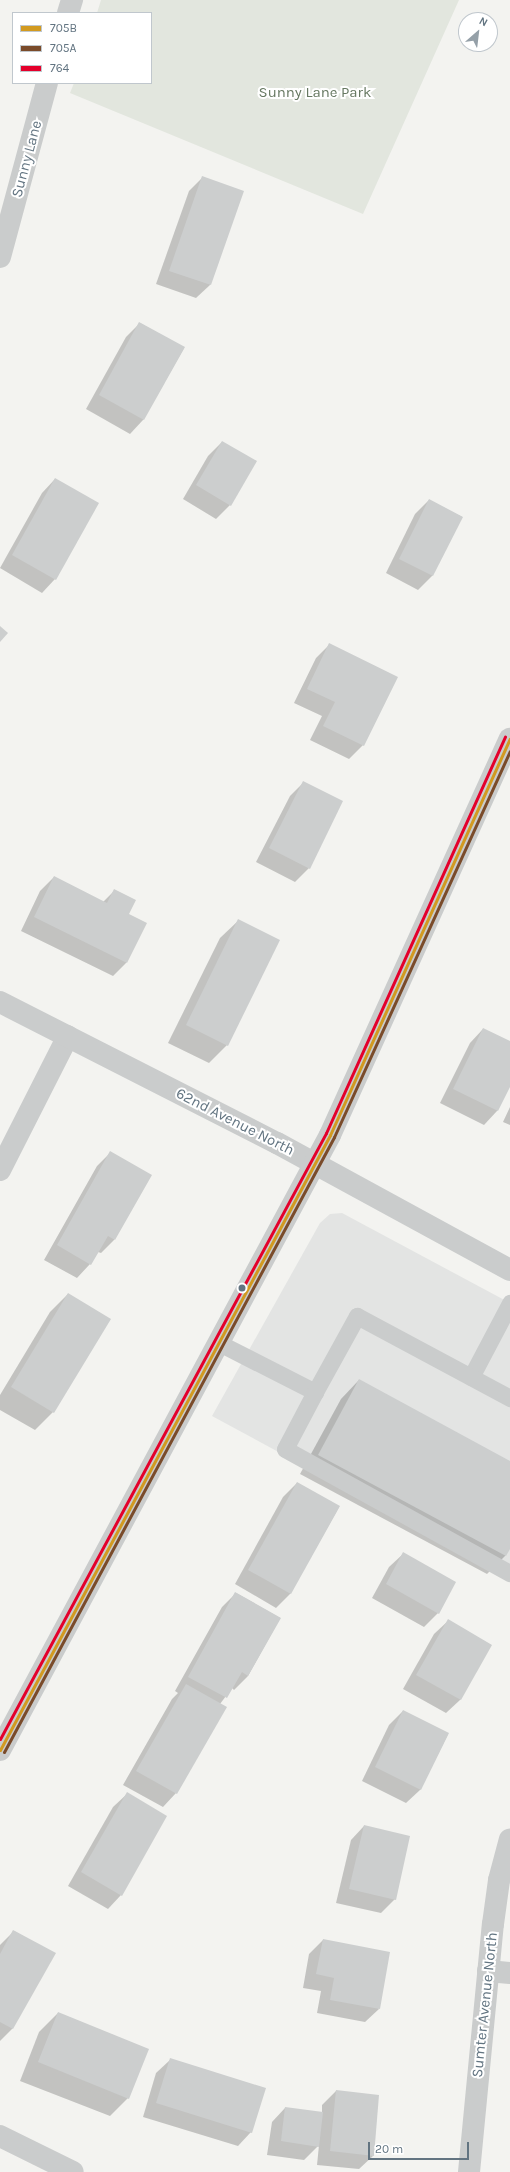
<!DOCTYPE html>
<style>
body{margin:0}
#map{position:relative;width:510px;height:2172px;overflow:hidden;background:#f3f3f0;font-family:Karla,sans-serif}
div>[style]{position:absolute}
.built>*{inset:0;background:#e3e4e3}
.green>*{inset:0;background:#e2e6de}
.shadow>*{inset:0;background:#0003}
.building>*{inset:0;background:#cccece}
.service>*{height:17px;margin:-8.5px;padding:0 8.5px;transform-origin:8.5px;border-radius:8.5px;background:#cacccc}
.minor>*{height:22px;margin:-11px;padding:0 11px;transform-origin:11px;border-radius:11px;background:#cacccc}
.tertiary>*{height:22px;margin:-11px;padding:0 11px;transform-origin:11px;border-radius:11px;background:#cacccc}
.bus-1>*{height:3px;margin:-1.5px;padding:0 1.5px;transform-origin:1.5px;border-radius:1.5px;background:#d29a20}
.bus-2>*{height:3px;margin:-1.5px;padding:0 1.5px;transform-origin:1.5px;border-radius:1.5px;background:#7a4b2a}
.bus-3>*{height:3px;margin:-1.5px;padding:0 1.5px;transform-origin:1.5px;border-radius:1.5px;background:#e4002b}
.dots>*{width:11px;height:11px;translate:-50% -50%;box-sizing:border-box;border:2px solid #fff;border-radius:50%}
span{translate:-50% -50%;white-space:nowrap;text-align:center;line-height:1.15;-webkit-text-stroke:4px #fff;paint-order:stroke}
.park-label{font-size:15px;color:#667861}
.street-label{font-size:15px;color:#627481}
.legend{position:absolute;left:12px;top:12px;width:140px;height:72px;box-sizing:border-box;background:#fff;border:1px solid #c0c7cd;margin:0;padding:5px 7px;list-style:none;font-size:12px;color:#627481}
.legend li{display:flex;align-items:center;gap:8px;height:20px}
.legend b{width:20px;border:1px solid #c0c7cd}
.north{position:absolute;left:458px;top:12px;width:40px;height:40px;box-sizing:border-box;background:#fff;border:1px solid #c0c7cd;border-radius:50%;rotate:28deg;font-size:11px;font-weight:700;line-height:16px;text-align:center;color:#627481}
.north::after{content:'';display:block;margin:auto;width:14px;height:18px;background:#95a0a8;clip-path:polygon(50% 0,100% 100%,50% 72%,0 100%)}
.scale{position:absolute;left:368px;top:2142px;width:101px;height:18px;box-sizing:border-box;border:2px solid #627481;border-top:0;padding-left:5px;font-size:12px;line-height:14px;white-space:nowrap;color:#627481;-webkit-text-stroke:3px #fff;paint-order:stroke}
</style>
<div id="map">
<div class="built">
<i style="clip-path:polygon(342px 1213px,510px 1303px,510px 1577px,212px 1416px,320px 1223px,330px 1214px)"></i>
</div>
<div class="green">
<i style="clip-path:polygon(101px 0,459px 0,363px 214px,70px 93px,74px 83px,151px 83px,151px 13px,97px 13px)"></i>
</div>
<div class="shadow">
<i style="clip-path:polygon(203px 177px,210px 285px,196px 298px,156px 284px,189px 191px)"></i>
<i style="clip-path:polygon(140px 323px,184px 348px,143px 420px,130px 434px,86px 409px,126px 337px)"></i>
<i style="clip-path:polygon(222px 442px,230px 505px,216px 519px,183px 499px,208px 456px)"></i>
<i style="clip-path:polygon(55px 479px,55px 579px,42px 593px,0 568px,42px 493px)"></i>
<i style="clip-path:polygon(429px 500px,462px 517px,432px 576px,418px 590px,386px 573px,415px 514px)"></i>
<i style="clip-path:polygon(330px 644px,363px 745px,349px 759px,310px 740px,322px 716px,294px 703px,316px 658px)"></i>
<i style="clip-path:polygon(304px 782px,309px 868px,295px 882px,256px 862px,290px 796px)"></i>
<i style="clip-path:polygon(54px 877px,103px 902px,115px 890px,128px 914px,126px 963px,113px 976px,21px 931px,40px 891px)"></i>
<i style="clip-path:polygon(239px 920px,227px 1045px,209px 1063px,168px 1043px,220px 938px)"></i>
<i style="clip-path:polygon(483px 1029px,510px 1042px,510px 1085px,497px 1111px,484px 1125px,440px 1103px,470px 1043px)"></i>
<i style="clip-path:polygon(510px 1107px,510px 1125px,503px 1122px)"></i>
<i style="clip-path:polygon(111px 1152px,114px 1240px,101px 1253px,98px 1252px,90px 1264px,77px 1278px,44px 1260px,97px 1166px)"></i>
<i style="clip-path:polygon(68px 1294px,53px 1412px,35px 1430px,0 1410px,0 1395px,50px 1312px)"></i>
<i style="clip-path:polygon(359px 1380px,510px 1462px,510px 1547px,505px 1556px,487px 1574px,300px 1474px,341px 1399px)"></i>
<i style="clip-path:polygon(297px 1483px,339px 1507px,290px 1594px,276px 1608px,235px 1584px,283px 1497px)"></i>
<i style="clip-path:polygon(403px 1554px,438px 1613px,424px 1627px,372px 1598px,389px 1567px)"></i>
<i style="clip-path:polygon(236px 1593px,280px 1618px,248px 1676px,234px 1690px,232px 1688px,220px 1704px,176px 1793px,163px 1807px,123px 1785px,172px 1699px,178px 1693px,175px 1691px,222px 1607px)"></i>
<i style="clip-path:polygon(448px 1621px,491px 1645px,460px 1700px,446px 1713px,403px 1689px,434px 1634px)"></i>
<i style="clip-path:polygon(403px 1711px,448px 1734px,420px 1790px,406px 1803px,362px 1781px,389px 1725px)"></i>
<i style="clip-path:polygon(127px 1794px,121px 1895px,108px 1909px,68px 1886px,113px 1807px)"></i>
<i style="clip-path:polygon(364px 1826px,395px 1899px,381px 1913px,336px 1903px,351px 1840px)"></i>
<i style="clip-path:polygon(14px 1931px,54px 1954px,12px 2029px,0 2041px,0 1945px)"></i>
<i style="clip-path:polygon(323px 1940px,379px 2009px,365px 2022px,317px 2013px,321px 1991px,303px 1988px,309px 1954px)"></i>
<i style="clip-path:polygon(58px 2013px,128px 2098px,110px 2116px,20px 2081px,39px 2032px)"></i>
<i style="clip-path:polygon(170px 2060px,251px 2132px,238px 2146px,143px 2117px,156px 2073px)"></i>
<i style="clip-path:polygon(336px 2091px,373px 2156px,359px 2169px,317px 2165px,319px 2145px,304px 2160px,267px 2155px,272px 2122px,285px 2108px,322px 2113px,322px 2105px)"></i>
</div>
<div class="building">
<i style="clip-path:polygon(202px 176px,244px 191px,211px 285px,169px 271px)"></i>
<i style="clip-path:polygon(139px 322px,185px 347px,144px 420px,99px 395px)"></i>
<i style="clip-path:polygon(222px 441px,257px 461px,231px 506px,196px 485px)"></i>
<i style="clip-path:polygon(55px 478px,99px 503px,56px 580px,12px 555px)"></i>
<i style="clip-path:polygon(429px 499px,463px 517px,433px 576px,399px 559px)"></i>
<i style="clip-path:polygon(0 626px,8px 633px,0 642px)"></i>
<i style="clip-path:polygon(329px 643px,398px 677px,364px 746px,323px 726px,335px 702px,307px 689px)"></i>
<i style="clip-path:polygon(303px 781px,343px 801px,310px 869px,269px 848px)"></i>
<i style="clip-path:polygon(54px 876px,107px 903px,114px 889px,136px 900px,129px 914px,147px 923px,127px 963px,34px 917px)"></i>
<i style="clip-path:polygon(238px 919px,280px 940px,228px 1046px,186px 1025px)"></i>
<i style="clip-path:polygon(483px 1028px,510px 1041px,510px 1087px,498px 1111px,453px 1089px)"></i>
<i style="clip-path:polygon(110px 1151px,152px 1175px,115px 1240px,108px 1236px,91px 1265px,57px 1245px)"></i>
<i style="clip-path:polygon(68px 1293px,111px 1319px,54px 1413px,11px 1387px)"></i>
<i style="clip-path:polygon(359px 1379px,510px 1461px,510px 1549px,506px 1556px,318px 1455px)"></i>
<i style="clip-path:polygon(297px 1482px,340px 1506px,291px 1594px,248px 1570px)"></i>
<i style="clip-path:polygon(403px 1552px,456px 1582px,439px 1614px,386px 1584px)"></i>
<i style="clip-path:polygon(235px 1592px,281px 1618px,248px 1676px,242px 1672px,227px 1698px,188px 1677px)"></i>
<i style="clip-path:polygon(448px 1619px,492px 1645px,461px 1700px,416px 1675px)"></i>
<i style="clip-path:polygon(186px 1684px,227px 1707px,177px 1794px,136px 1771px)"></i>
<i style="clip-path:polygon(403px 1710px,449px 1733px,421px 1790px,375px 1767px)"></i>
<i style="clip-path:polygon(127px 1792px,167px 1816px,122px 1896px,81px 1872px)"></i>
<i style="clip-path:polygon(364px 1825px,410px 1836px,396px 1900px,349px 1889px)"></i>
<i style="clip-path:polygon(13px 1930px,56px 1953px,13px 2029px,0 2022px,0 1954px)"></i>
<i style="clip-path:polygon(323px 1939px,390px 1952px,380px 2009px,330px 2000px,334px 1978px,316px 1974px)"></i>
<i style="clip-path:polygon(58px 2012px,149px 2049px,129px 2099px,38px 2062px)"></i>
<i style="clip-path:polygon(170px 2058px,266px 2088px,252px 2133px,156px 2103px)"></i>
<i style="clip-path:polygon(336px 2090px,379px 2095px,374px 2156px,330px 2151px)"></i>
<i style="clip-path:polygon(285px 2107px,323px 2112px,319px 2147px,281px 2141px)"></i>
</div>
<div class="service">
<i style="left:219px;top:1343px;width:108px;rotate:27deg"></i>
<i style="left:315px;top:1392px;width:64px;rotate:117.8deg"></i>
<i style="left:285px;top:1449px;width:257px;rotate:28.9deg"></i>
<i style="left:471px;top:1377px;width:84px;rotate:-62.2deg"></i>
<i style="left:315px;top:1392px;width:87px;rotate:-61.1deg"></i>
<i style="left:357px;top:1316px;width:174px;rotate:28.2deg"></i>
</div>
<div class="minor">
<i style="left:68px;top:13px;width:14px;rotate:-73deg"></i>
<i style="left:0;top:257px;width:180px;rotate:-74.9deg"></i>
<i style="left:0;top:1170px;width:150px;rotate:-63.1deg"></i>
<i style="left:488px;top:1971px;width:22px;rotate:5deg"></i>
<i style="left:0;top:2136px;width:81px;rotate:26.3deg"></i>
<i style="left:469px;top:2172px;width:249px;rotate:-84.5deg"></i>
<i style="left:493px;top:1924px;width:44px;rotate:-82.2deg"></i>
<i style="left:499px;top:1880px;width:42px;rotate:-75deg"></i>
</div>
<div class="tertiary">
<i style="left:0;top:1002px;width:311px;rotate:27deg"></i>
<i style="left:277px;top:1143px;width:265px;rotate:28.6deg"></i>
<i style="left:0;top:1750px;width:698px;rotate:-61.78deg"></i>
<i style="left:330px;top:1135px;width:435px;rotate:-65.6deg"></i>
</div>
<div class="bus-1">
<i style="left:0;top:1750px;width:698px;rotate:-61.78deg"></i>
<i style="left:330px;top:1135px;width:435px;rotate:-65.6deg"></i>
</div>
<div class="bus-2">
<i style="left:4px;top:1752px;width:698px;rotate:-61.78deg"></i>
<i style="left:334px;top:1137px;width:424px;rotate:-65.5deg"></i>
</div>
<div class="bus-3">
<i style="left:0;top:1739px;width:688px;rotate:-61.72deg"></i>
<i style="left:326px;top:1133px;width:435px;rotate:-65.7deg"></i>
</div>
<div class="dots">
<i style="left:242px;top:1288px;background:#627481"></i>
</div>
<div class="park-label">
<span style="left:315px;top:93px">Sunny Lane Park</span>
</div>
<div class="street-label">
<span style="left:27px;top:159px;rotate:-75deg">Sunny Lane</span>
<span style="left:235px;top:1122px;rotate:27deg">62nd Avenue North</span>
<span style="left:485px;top:2005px;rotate:-84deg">Sumter Avenue North</span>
</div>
<ul class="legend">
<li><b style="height:5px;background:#d29a20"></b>705B</li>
<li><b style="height:5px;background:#7a4b2a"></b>705A</li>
<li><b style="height:5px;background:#e4002b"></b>764</li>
</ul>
<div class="north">N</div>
<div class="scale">20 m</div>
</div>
